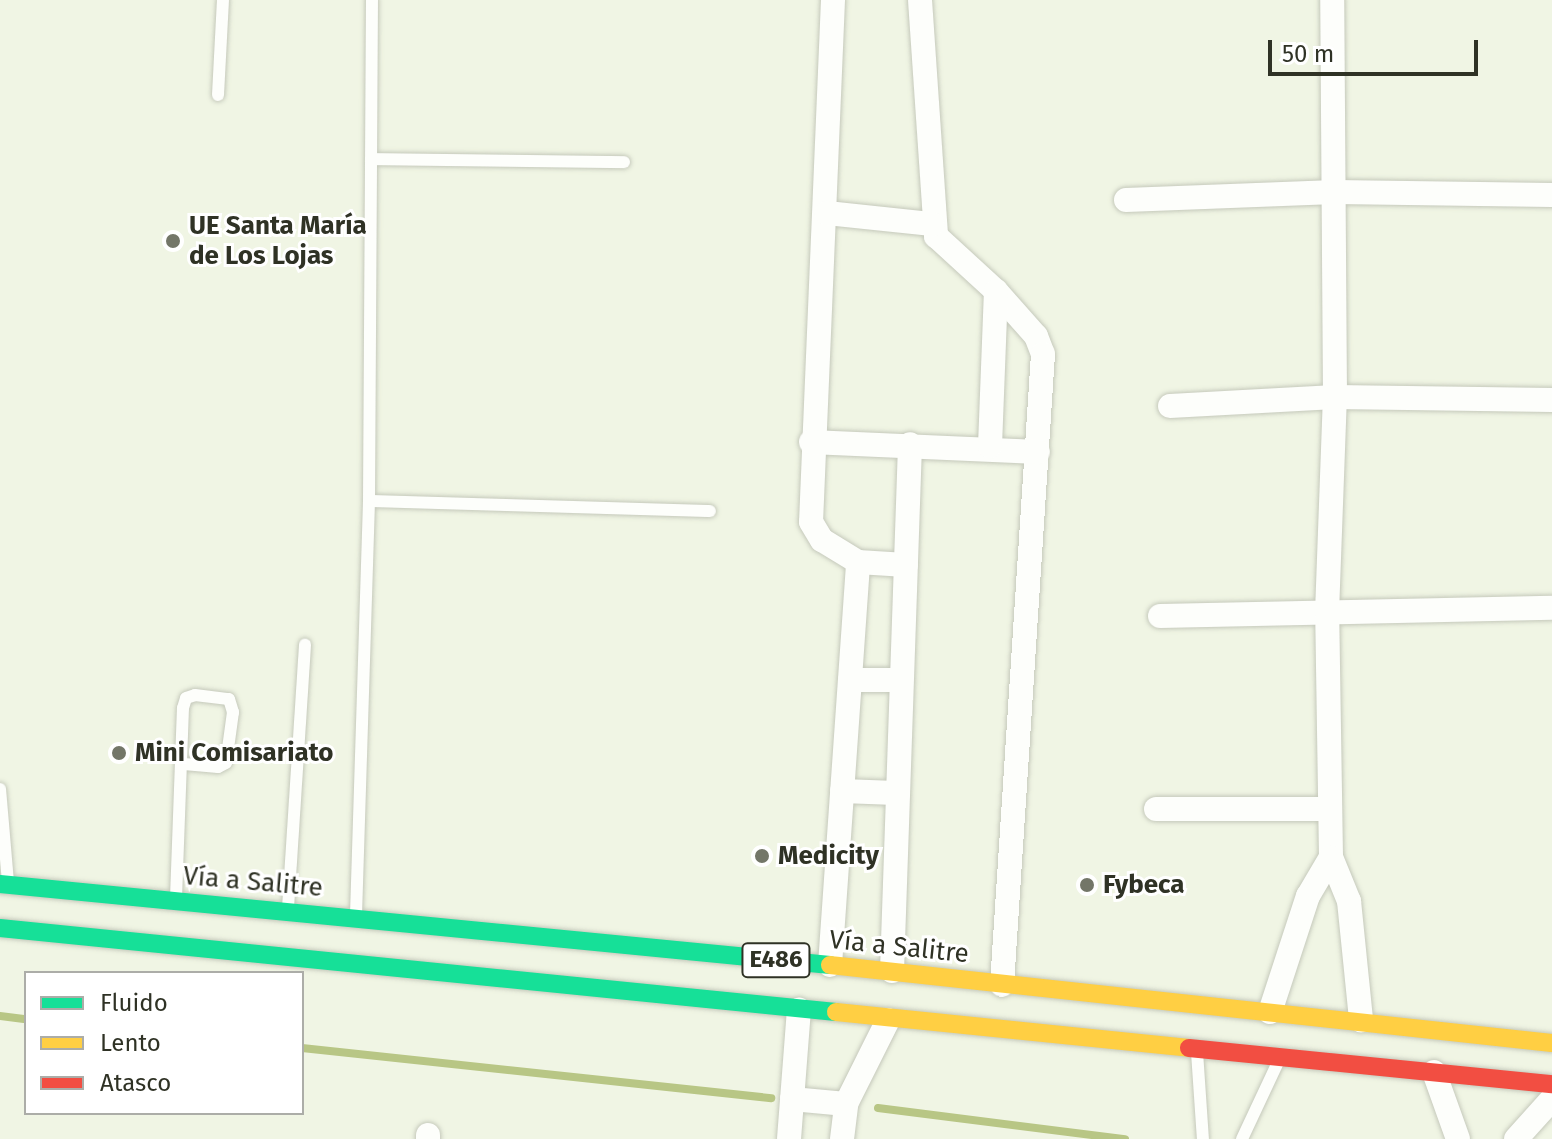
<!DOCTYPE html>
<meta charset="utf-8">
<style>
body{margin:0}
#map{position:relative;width:1552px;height:1139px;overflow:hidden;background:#f0f5e4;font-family:"Fira Sans",sans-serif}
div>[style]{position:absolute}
.stream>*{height:8px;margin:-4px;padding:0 4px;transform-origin:4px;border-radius:4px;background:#b8c685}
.roads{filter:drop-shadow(0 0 2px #c5c9bb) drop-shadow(0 0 2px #c5c9bb)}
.lane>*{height:12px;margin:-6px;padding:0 6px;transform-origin:6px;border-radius:6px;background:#fdfefb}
.street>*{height:24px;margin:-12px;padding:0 12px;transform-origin:12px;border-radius:12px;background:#fdfefb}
.fast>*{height:18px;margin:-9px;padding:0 9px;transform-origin:9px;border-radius:9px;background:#16e098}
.slow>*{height:18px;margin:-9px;padding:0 9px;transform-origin:9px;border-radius:9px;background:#ffcf43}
.jam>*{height:18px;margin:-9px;padding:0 9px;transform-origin:9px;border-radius:9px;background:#f24e42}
.dots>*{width:22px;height:22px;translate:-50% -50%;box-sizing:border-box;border:4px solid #fff;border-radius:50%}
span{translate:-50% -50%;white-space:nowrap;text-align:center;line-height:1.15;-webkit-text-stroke:6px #fff;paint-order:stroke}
.shield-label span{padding:2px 6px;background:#fff;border:2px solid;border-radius:6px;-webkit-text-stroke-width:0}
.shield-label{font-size:24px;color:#2f3225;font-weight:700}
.poi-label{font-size:26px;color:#2f3225;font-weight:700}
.left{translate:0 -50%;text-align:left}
.street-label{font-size:26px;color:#2f3225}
.legend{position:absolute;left:24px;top:971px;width:280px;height:144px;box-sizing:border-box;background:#fff;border:2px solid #acada8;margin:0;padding:10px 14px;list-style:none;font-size:24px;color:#2f3225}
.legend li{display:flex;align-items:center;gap:16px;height:40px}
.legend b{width:40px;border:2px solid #acada8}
.scale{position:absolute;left:1268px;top:40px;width:210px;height:36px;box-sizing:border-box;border:4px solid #2f3225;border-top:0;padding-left:10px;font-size:24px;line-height:28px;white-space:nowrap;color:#2f3225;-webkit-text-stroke:6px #fff;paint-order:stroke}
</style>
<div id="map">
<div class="stream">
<i style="left:0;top:1016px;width:26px;rotate:7deg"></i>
<i style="left:302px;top:1048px;width:472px;rotate:6.1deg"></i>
<i style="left:878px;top:1108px;width:249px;rotate:7.2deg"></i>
</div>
<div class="roads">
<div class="lane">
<i style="left:218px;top:95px;width:95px;rotate:-87deg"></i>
<i style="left:371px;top:159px;width:253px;rotate:0.7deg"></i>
<i style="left:369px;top:501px;width:341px;rotate:1.7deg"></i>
<i style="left:0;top:789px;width:93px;rotate:85.1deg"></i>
<i style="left:176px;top:898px;width:190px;rotate:-87.9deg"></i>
<i style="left:183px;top:708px;width:10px;rotate:-73deg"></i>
<i style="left:186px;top:698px;width:9px;rotate:-18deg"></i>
<i style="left:195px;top:695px;width:34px;rotate:7deg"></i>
<i style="left:229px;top:699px;width:14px;rotate:73deg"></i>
<i style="left:233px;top:712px;width:51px;rotate:97.8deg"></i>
<i style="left:226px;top:763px;width:9px;rotate:153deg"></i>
<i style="left:218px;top:767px;width:37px;rotate:-175deg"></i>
<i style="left:288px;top:908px;width:264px;rotate:-86.3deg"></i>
<i style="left:356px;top:915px;width:414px;rotate:-88.2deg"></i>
<i style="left:369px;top:501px;width:501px;rotate:-89.66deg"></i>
<i style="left:1197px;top:1052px;width:87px;rotate:86.1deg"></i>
<i style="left:1242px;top:1139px;width:85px;rotate:-64.9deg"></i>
</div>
<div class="street">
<i style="left:833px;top:0;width:522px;rotate:92.41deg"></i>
<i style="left:811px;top:522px;width:21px;rotate:59deg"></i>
<i style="left:822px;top:540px;width:42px;rotate:31.4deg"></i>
<i style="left:858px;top:562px;width:48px;rotate:3.6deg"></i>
<i style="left:920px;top:0;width:237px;rotate:86.1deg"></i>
<i style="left:936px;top:236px;width:81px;rotate:42.5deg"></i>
<i style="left:996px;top:291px;width:60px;rotate:48.4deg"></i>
<i style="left:1036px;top:336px;width:19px;rotate:69deg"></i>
<i style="left:1043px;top:354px;width:632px;rotate:93.72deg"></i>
<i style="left:1126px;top:200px;width:209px;rotate:-2.2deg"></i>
<i style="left:1335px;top:192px;width:217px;rotate:0.8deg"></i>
<i style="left:827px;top:213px;width:106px;rotate:6deg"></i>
<i style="left:1170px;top:406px;width:165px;rotate:-3.1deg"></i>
<i style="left:1335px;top:397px;width:217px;rotate:0.8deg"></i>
<i style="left:811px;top:442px;width:227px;rotate:2.5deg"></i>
<i style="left:990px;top:446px;width:155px;rotate:-87.8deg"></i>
<i style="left:1160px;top:616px;width:392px;rotate:-1.2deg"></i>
<i style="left:850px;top:680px;width:51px"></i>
<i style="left:842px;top:791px;width:54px;rotate:2.1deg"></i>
<i style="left:1156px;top:809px;width:174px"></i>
<i style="left:1331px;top:857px;width:244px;rotate:-90.9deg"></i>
<i style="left:1327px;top:613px;width:216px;rotate:-87.9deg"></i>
<i style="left:1335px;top:397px;width:397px;rotate:-90.4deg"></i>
<i style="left:830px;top:965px;width:404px;rotate:-86deg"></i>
<i style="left:892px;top:971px;width:527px;rotate:-88.04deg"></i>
<i style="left:1270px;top:1012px;width:122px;rotate:-71.9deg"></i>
<i style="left:1308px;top:896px;width:45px;rotate:-59.5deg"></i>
<i style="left:1331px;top:857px;width:48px;rotate:67.8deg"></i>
<i style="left:1349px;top:901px;width:120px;rotate:84.2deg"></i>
<i style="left:1434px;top:1072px;width:71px;rotate:70.3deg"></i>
<i style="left:792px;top:1099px;width:54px;rotate:5.3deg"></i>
<i style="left:428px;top:1139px;width:4px;rotate:-90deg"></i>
<i style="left:789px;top:1139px;width:130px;rotate:-85.6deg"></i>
<i style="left:842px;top:1139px;width:35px;rotate:-83deg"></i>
<i style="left:846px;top:1104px;width:94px;rotate:-63.4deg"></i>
<i style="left:1516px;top:1139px;width:54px;rotate:-48deg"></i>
</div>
<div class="fast">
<i style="left:0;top:884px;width:834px;rotate:5.57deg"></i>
<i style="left:0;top:928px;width:840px;rotate:5.74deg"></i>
</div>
<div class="slow">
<i style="left:830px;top:965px;width:726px;rotate:6.17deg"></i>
<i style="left:836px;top:1012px;width:355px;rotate:5.8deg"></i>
</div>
<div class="jam">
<i style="left:1189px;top:1048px;width:365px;rotate:5.7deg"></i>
</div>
</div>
<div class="dots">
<i style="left:173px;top:241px;background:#737668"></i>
<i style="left:119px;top:753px;background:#737668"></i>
<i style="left:762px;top:856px;background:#737668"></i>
<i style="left:1087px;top:885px;background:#737668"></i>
</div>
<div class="shield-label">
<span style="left:776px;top:960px">E486</span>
</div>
<div class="poi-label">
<span class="left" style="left:189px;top:241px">UE Santa María<br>de Los Lojas</span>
<span class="left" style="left:135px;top:753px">Mini Comisariato</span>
<span class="left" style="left:778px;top:856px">Medicity</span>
<span class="left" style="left:1103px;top:885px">Fybeca</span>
</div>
<div class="street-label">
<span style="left:253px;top:882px;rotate:5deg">Vía a Salitre</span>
<span style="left:899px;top:947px;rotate:6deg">Vía a Salitre</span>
</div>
<ul class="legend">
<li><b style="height:10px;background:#16e098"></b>Fluido</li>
<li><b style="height:10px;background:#ffcf43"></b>Lento</li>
<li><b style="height:10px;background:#f24e42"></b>Atasco</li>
</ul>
<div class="scale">50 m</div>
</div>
